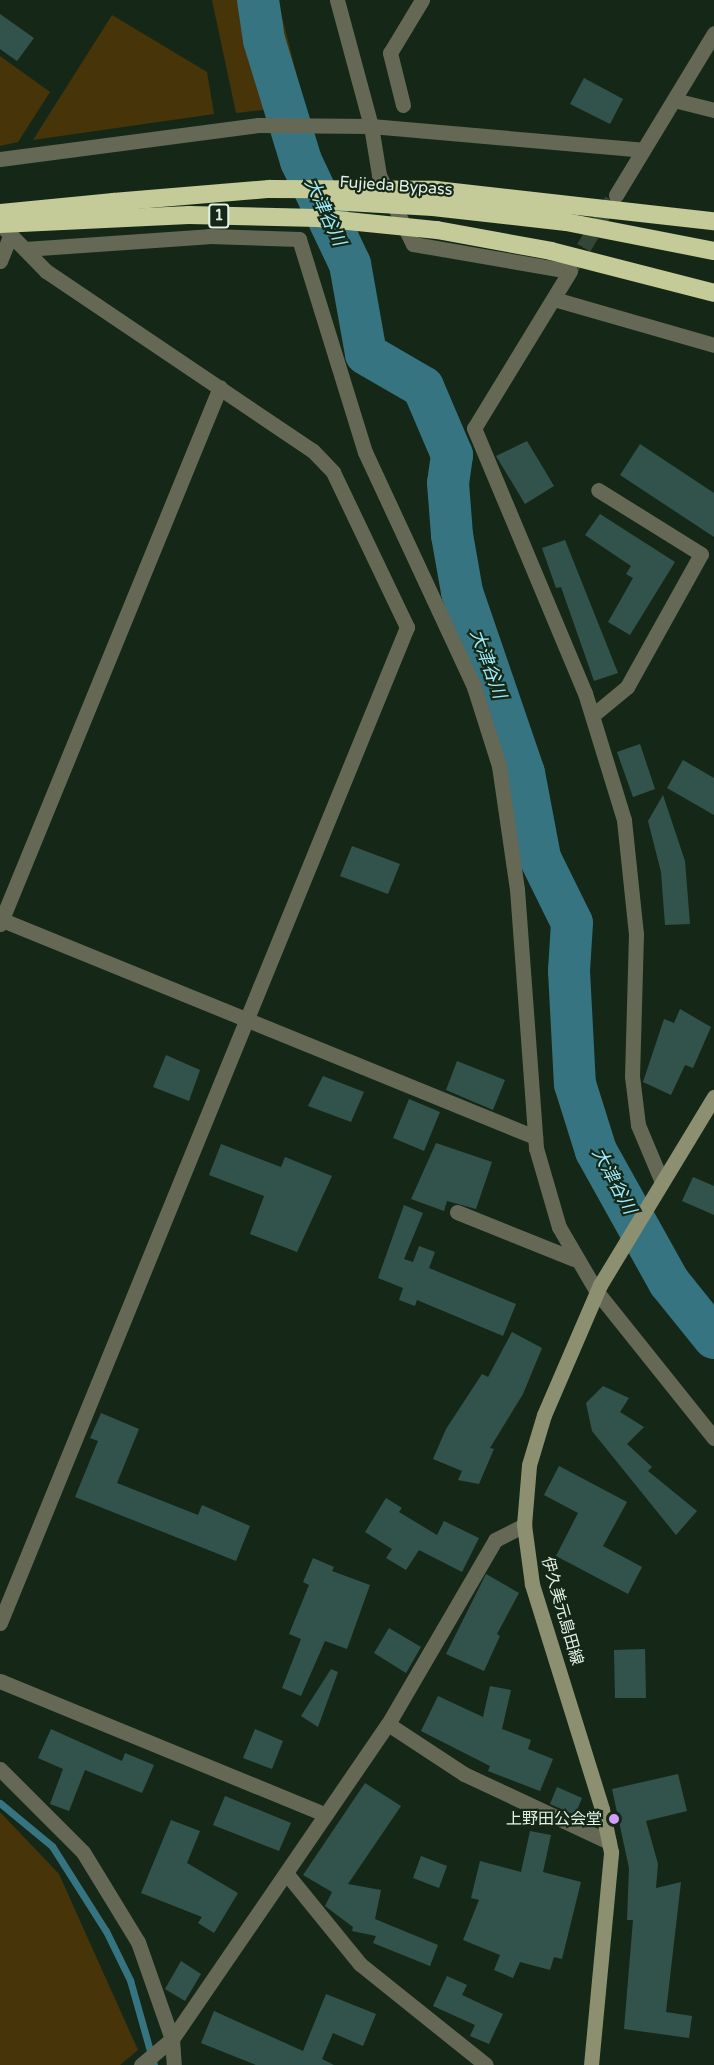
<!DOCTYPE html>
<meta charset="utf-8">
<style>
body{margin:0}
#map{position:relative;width:714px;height:2065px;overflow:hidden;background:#152817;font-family:"Varela Round","Noto Sans JP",sans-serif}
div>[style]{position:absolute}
.green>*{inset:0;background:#483409}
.stream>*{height:7px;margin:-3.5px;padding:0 3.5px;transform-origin:3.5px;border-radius:3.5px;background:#357480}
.river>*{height:42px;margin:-21px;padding:0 21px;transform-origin:21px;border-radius:21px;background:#357480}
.building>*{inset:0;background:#32534c}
.street-tunnel>*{height:15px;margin-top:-7.5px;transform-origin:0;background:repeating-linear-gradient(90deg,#344636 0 15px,transparent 0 23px)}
.street>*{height:15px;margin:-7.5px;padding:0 7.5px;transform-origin:7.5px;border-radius:7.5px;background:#656854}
.secondary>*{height:15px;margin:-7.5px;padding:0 7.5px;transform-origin:7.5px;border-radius:7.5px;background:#8c9070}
.highway>*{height:18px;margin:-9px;padding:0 9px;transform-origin:9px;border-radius:9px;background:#c4ca98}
.highway-bridge>*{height:18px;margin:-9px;padding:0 9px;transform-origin:9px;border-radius:9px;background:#c4ca98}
.dots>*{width:16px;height:16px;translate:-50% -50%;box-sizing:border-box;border:3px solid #152817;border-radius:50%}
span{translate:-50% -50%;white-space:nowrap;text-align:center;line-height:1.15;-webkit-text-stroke:4.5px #152817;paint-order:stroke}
.shield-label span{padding:2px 4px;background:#152817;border:2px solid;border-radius:4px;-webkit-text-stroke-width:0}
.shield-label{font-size:15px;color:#e4f1e5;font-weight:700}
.street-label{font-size:16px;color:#e4f1e5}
.poi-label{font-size:16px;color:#e4f1e5}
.right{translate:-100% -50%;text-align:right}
.water-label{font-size:18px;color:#a0ecfb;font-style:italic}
</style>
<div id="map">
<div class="green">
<i style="clip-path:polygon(212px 0,278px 0,304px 105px,236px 113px)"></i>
<i style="clip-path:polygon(112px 15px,207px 72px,214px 114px,33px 140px)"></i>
<i style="clip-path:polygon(0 56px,50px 92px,18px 142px,0 146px)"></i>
<i style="clip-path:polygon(0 1812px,59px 1874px,138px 2050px,120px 2065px,0 2065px)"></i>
</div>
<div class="stream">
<i style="left:0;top:1803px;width:67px;rotate:39.6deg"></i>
<i style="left:52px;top:1846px;width:101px;rotate:57.6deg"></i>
<i style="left:106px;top:1931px;width:55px;rotate:63.9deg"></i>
<i style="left:130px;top:1980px;width:88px;rotate:74.2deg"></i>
</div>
<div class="river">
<i style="left:258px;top:0;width:40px;rotate:81.5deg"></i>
<i style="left:264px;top:40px;width:127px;rotate:73deg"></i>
<i style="left:301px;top:161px;width:114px;rotate:64.6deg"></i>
<i style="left:350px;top:264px;width:91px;rotate:79.9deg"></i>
<i style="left:366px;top:354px;width:66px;rotate:30.1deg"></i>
<i style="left:423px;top:387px;width:74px;rotate:66.9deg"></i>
<i style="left:452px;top:455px;width:28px;rotate:98deg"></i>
<i style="left:448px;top:483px;width:52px;rotate:85.6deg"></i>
<i style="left:452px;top:535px;width:58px;rotate:80deg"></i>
<i style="left:462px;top:592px;width:191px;rotate:71.1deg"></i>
<i style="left:524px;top:773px;width:86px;rotate:79.3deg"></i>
<i style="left:540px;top:858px;width:72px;rotate:63.8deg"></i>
<i style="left:572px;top:923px;width:48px;rotate:93.6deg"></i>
<i style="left:569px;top:971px;width:113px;rotate:87deg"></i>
<i style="left:575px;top:1084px;width:70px;rotate:72.6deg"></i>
<i style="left:596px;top:1151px;width:150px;rotate:60.9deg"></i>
<i style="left:669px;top:1282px;width:72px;rotate:51.2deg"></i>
</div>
<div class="building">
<i style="clip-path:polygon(0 14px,34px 38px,17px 61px,0 49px)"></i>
<i style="clip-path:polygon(584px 78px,623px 99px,610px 124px,570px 104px)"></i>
<i style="clip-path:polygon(527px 441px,554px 486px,525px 504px,496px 456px)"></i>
<i style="clip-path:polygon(640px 444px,714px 493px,714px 537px,620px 475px)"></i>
<i style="clip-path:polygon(600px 514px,675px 562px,630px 635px,608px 622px,633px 578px,626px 574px,631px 566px,585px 535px)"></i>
<i style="clip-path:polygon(565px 540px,618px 673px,594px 681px,561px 587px,556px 588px,542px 548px)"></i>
<i style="clip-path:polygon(640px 744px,655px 789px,633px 797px,617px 752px)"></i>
<i style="clip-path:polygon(683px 760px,714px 778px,714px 815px,667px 788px)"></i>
<i style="clip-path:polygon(663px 795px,685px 861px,690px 924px,665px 925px,661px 872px,648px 821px)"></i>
<i style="clip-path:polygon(352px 846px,400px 864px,388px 894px,340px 876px)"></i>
<i style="clip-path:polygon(680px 1009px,711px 1027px,693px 1068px,685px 1065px,671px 1095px,643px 1082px,664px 1019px,674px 1023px)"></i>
<i style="clip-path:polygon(166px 1055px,200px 1070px,189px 1101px,153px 1087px)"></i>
<i style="clip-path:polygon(457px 1061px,505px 1080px,493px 1110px,446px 1090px)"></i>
<i style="clip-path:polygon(323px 1076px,364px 1092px,351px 1122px,308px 1106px)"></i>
<i style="clip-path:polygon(409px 1099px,440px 1112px,424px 1151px,393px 1138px)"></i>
<i style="clip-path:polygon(436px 1143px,492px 1162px,476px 1209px,447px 1201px,444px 1211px,411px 1199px)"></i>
<i style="clip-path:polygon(221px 1144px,281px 1167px,285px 1157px,332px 1176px,297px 1252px,250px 1234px,264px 1196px,209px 1175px)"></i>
<i style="clip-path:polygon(693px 1177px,714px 1186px,714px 1215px,682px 1201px)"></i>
<i style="clip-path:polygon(404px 1205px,423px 1213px,404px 1259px,413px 1262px,419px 1246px,435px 1252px,429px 1268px,516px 1304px,503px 1336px,417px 1300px,415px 1306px,399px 1300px,403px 1288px,378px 1278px)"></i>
<i style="clip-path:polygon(512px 1332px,542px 1348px,523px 1394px,490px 1448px,494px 1449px,479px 1484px,458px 1480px,462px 1471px,433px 1459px,446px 1429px,482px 1374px,488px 1377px)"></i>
<i style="clip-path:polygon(603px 1386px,629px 1398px,620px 1412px,644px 1427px,627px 1444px,652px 1467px,648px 1471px,697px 1511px,676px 1535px,592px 1431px,586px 1403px)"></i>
<i style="clip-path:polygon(101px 1413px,139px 1429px,117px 1483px,198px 1515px,202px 1505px,250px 1526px,236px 1561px,75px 1497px,98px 1441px,90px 1438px)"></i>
<i style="clip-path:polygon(559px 1466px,627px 1502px,603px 1546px,642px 1567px,628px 1594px,556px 1556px,578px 1513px,544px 1495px)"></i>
<i style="clip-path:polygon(386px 1498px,402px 1508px,399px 1512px,437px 1535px,444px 1521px,479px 1538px,462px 1572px,419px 1550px,406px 1570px,386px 1558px,392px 1549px,365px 1532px)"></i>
<i style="clip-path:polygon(313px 1558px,334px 1567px,332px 1571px,370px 1585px,347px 1649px,325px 1641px,301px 1696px,282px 1688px,301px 1639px,289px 1634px,309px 1585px,303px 1582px)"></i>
<i style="clip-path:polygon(486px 1574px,519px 1593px,497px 1634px,500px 1636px,484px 1671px,446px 1654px)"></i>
<i style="clip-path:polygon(389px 1628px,421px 1647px,406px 1673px,374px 1653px)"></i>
<i style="clip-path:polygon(645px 1649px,646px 1698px,615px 1698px,614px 1650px)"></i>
<i style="clip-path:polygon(331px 1669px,338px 1672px,318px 1727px,301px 1716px)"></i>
<i style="clip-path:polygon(490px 1686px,511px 1690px,502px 1729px,531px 1740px,528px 1749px,553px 1759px,540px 1791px,488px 1771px,490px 1766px,421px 1731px,438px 1696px,483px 1717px)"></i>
<i style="clip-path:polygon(51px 1729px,122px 1761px,125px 1753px,154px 1765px,142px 1793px,85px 1770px,69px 1811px,50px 1804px,63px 1769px,38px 1758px)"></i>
<i style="clip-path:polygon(255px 1729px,283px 1741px,272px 1769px,243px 1758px)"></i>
<i style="clip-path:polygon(678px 1774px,687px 1811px,646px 1821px,658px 1864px,656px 1888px,681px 1882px,666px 2012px,692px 2016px,689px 2038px,624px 2029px,633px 1920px,627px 1920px,629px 1868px,612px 1789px)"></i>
<i style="clip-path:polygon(365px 1783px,401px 1806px,348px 1884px,381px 1890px,375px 1919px,438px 1945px,430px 1966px,373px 1943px,376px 1936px,352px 1931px,353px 1927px,325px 1906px,332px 1892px,303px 1875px)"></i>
<i style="clip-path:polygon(557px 1787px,582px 1798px,575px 1815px,550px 1804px)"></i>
<i style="clip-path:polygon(225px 1796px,291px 1823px,279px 1851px,213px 1825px)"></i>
<i style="clip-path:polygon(171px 1820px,200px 1831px,187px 1863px,238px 1893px,214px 1933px,198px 1923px,202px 1917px,141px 1893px)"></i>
<i style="clip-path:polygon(530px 1831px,551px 1835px,543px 1872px,581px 1882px,562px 1959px,554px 1957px,550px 1970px,520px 1962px,513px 1978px,494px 1970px,500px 1955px,463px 1940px,479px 1900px,471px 1898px,480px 1861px,521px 1872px)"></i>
<i style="clip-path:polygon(421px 1856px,447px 1866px,439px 1888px,413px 1878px)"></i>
<i style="clip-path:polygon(181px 1961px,201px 1974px,185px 2001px,165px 1989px)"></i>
<i style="clip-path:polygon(447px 1976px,467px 1985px,462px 1995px,503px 2014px,489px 2044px,470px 2036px,475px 2025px,433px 2006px)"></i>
<i style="clip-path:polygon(326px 1994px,376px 2014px,363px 2046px,333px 2033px,322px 2059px,334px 2065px,256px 2065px,201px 2043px,214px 2011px,303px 2051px)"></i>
</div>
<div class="street-tunnel">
<i style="left:572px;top:267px;width:78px;rotate:-59.2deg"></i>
</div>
<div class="street">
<i style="left:337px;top:0;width:131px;rotate:74.9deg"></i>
<i style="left:371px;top:126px;width:50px;rotate:80.7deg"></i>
<i style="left:379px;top:175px;width:77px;rotate:63.8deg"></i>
<i style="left:413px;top:244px;width:159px;rotate:9.8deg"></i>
<i style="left:570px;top:271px;width:184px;rotate:121.4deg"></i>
<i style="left:474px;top:428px;width:287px;rotate:67.3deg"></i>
<i style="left:585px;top:693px;width:133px;rotate:72.9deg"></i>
<i style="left:624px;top:820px;width:115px;rotate:84deg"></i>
<i style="left:636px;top:934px;width:142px;rotate:91.6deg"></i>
<i style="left:632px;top:1076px;width:49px;rotate:83deg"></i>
<i style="left:638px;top:1125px;width:62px;rotate:67.2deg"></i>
<i style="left:674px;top:100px;width:41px;rotate:14deg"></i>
<i style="left:403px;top:105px;width:54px;rotate:-104deg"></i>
<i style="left:390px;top:53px;width:62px;rotate:-58.9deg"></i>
<i style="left:0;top:159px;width:260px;rotate:-7.5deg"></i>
<i style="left:258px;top:125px;width:113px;rotate:0.5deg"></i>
<i style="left:371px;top:126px;width:273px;rotate:5deg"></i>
<i style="left:616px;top:195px;width:189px;rotate:-58.8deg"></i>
<i style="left:0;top:224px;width:66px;rotate:45.6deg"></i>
<i style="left:46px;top:271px;width:322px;rotate:34deg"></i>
<i style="left:313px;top:451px;width:29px;rotate:46deg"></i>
<i style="left:333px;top:472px;width:172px;rotate:64.5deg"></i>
<i style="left:407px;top:627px;width:1076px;rotate:112.23deg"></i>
<i style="left:25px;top:249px;width:184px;rotate:-4deg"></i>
<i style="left:209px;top:236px;width:90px;rotate:1.9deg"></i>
<i style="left:299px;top:239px;width:223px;rotate:72.8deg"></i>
<i style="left:365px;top:452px;width:259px;rotate:65.1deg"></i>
<i style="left:474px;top:687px;width:83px;rotate:72.4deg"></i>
<i style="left:499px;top:766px;width:124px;rotate:81.7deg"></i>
<i style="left:517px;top:889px;width:260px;rotate:85.8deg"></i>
<i style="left:536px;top:1148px;width:82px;rotate:73.8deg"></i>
<i style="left:559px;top:1227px;width:75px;rotate:59.7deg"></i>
<i style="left:597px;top:1292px;width:187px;rotate:51.3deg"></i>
<i style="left:0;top:261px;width:29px;rotate:-68deg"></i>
<i style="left:554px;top:299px;width:166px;rotate:16deg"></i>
<i style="left:593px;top:715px;width:44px;rotate:-39.5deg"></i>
<i style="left:627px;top:687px;width:152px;rotate:-60.9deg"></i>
<i style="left:701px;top:554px;width:121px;rotate:-148.1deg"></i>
<i style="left:0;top:919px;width:578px;rotate:22.17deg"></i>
<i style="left:0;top:924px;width:580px;rotate:-67.72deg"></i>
<i style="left:457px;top:1212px;width:126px;rotate:21.9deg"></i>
<i style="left:0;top:1681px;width:352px;rotate:22.3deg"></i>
<i style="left:388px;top:1724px;width:91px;rotate:33.3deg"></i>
<i style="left:464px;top:1774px;width:160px;rotate:25.1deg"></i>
<i style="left:0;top:1769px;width:117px;rotate:45deg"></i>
<i style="left:83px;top:1852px;width:105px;rotate:58.6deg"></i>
<i style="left:138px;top:1942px;width:103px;rotate:70.7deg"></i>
<i style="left:172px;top:2039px;width:26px;rotate:86deg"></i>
<i style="left:286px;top:1873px;width:117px;rotate:50.9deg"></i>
<i style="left:360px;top:1964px;width:161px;rotate:38.7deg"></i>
<i style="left:141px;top:2065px;width:40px;rotate:-40deg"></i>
<i style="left:172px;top:2039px;width:382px;rotate:-55.6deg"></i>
<i style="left:388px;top:1724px;width:213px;rotate:-59.8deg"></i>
<i style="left:495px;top:1540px;width:33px;rotate:-27deg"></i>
</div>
<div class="secondary">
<i style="left:591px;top:2065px;width:214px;rotate:-84.6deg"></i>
<i style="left:611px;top:1852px;width:44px;rotate:-101.8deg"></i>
<i style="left:602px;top:1809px;width:236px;rotate:-107.3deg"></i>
<i style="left:532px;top:1584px;width:60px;rotate:-97.7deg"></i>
<i style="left:524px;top:1525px;width:60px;rotate:-85.2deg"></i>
<i style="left:529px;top:1465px;width:52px;rotate:-73.3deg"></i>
<i style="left:544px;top:1415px;width:142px;rotate:-66.7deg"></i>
<i style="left:600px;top:1285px;width:220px;rotate:-58.8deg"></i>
</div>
<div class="highway">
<i style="left:436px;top:190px;width:280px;rotate:6.4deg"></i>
<i style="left:433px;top:207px;width:134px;rotate:6.4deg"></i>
<i style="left:566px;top:222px;width:151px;rotate:11.1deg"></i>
<i style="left:0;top:213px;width:114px;rotate:-5.6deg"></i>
<i style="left:437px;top:230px;width:116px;rotate:10.4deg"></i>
<i style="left:551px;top:251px;width:168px;rotate:14.4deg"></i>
</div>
<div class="highway-bridge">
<i style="left:330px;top:201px;width:103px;rotate:3.3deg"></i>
<i style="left:113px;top:202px;width:157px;rotate:-4.8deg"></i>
<i style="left:269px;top:189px;width:167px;rotate:0.3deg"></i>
<i style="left:0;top:224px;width:189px;rotate:-2.7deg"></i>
<i style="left:189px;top:215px;width:129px;rotate:1.3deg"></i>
<i style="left:318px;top:218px;width:120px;rotate:5.8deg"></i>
</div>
<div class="dots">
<i style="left:614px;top:1819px;background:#d29dfd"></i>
</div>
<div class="shield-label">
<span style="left:219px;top:216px">1</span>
</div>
<div class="street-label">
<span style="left:396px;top:186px;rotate:4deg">Fujieda Bypass</span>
<span style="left:562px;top:1611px;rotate:74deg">伊久美元島田線</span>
</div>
<div class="poi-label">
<span class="right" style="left:602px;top:1819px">上野田公会堂</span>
</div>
<div class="water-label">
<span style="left:325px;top:212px;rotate:65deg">大津谷川</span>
<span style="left:488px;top:664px;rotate:70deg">大津谷川</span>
<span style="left:614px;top:1181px;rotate:62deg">大津谷川</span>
</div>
</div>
